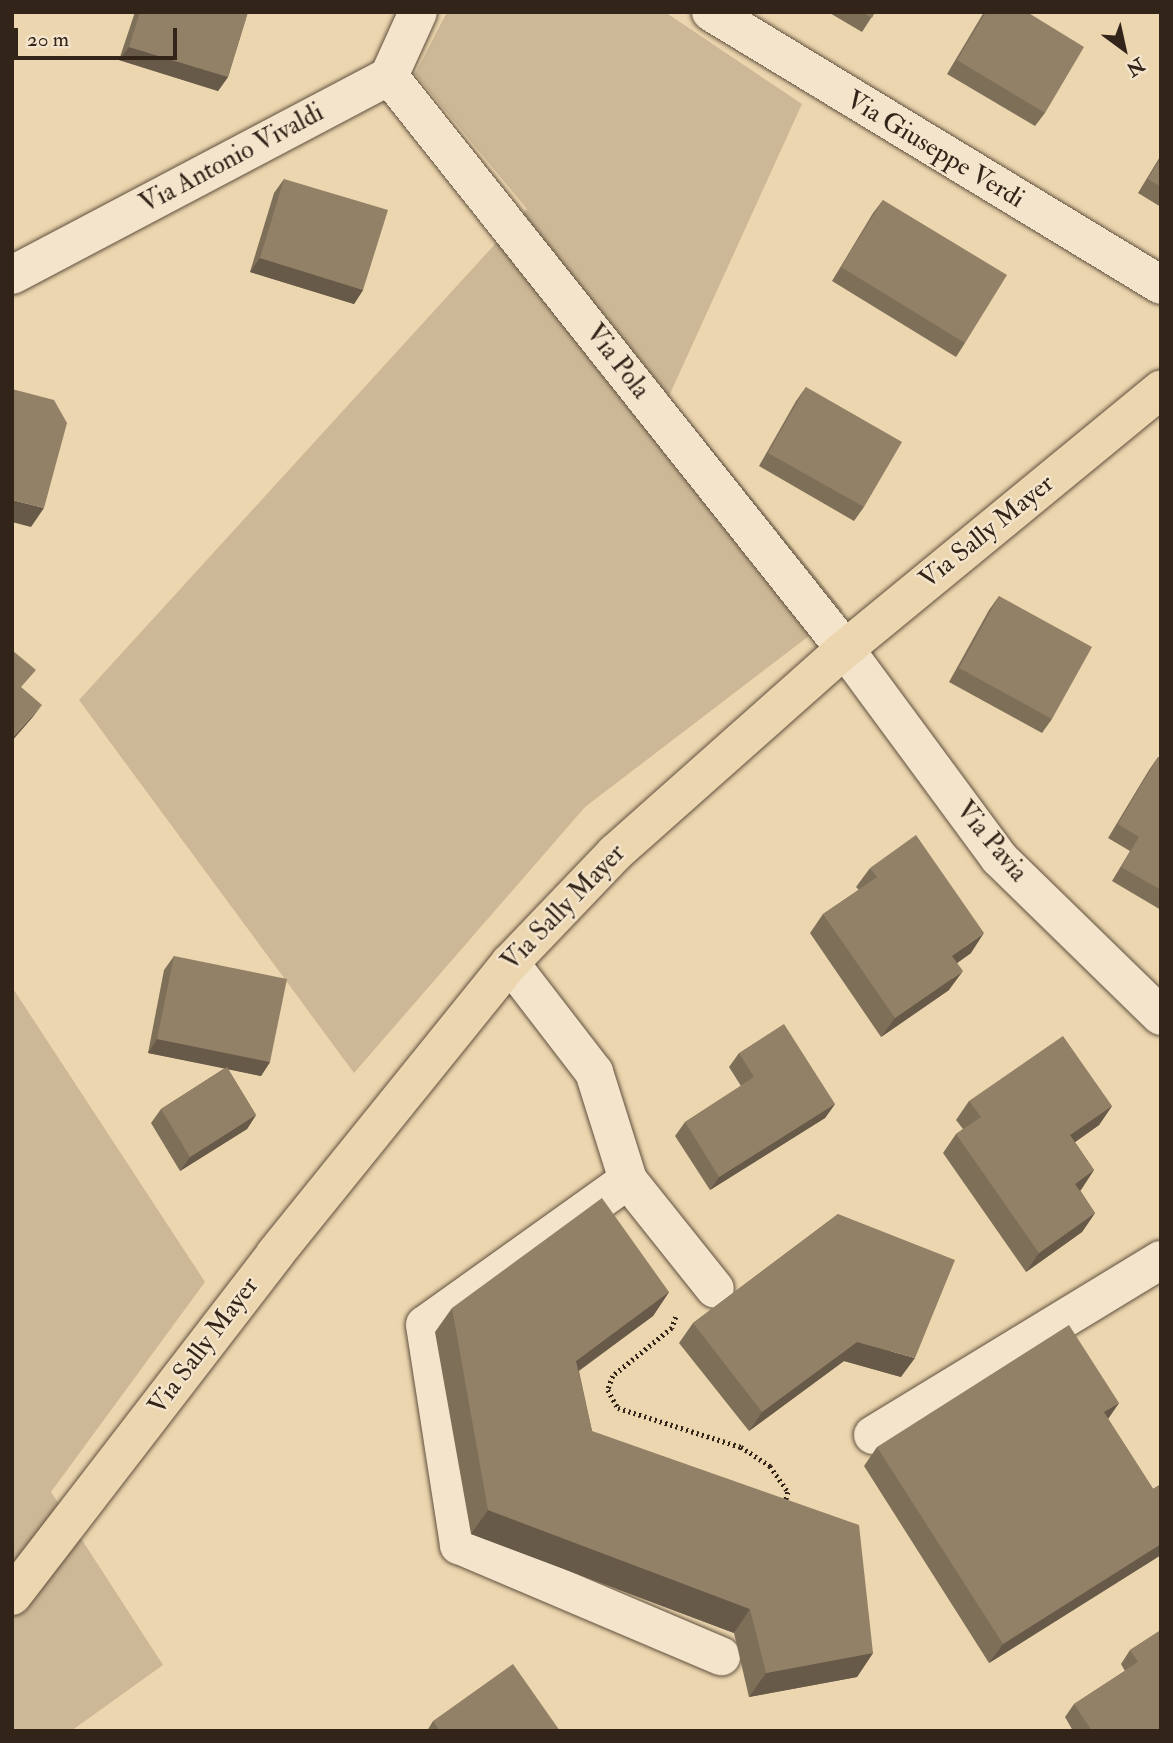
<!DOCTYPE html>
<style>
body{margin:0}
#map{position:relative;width:1173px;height:1743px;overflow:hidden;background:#ecd6af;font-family:"IM FELL Double Pica",serif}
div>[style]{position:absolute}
.green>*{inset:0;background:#ccb896}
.path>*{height:4.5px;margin-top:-2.25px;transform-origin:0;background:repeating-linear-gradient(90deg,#322419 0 2px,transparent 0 5.5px)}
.roads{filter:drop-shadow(0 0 2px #60503e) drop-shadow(0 0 2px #60503e)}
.minor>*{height:38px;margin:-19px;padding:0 19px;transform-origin:19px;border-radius:19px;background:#f3e4cb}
.major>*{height:38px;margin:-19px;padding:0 19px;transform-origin:19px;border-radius:19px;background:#ecd6af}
.wall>*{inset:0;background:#7e6f59}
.shaded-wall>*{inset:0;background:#675a48}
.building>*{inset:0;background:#938167}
span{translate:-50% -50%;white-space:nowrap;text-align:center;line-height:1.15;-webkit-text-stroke:5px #f3e4cb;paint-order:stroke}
.street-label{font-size:26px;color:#322419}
.frame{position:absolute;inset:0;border:14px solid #322419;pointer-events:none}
.north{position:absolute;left:1089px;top:14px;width:70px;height:70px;-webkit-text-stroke:5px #f3e4cb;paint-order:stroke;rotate:147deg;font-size:19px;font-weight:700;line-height:28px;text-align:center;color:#322419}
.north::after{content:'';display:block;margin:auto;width:24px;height:32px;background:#322419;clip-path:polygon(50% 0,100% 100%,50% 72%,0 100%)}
.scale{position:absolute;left:14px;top:28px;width:163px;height:32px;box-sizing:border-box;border:4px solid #322419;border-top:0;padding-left:9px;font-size:21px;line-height:24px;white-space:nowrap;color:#322419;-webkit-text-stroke:5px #f3e4cb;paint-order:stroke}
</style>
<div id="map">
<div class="green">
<i style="clip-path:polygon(447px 12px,665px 12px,802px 104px,669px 396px,843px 610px,585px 807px,354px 1073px,79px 700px,527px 209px,415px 74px)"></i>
<i style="clip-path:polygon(12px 987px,205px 1282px,51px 1492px,163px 1665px,71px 1731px,12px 1731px)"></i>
</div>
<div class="path">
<i style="left:676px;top:1317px;width:12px;rotate:110deg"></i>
<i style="left:672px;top:1328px;width:76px;rotate:140.9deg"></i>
<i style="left:613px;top:1376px;width:15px;rotate:110deg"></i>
<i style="left:608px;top:1390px;width:21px;rotate:61deg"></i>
<i style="left:618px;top:1408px;width:129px;rotate:17.6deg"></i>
<i style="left:741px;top:1447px;width:35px;rotate:33deg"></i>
<i style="left:770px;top:1466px;width:32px;rotate:55deg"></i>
<i style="left:788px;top:1492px;width:12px;rotate:104deg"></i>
</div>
<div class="roads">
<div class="minor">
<i style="left:711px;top:12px;width:526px;rotate:31.24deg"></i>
<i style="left:389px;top:76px;width:732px;rotate:51.49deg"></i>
<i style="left:845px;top:649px;width:260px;rotate:53.6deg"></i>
<i style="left:999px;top:858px;width:226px;rotate:44.3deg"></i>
<i style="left:12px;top:275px;width:426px;rotate:-27.8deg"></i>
<i style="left:389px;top:76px;width:70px;rotate:-65.6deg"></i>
<i style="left:510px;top:963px;width:138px;rotate:52.4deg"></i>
<i style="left:594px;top:1072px;width:113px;rotate:72.5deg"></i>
<i style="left:628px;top:1180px;width:249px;rotate:144.5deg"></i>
<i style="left:425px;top:1325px;width:223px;rotate:81.2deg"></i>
<i style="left:459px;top:1545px;width:285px;rotate:23deg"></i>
<i style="left:628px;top:1180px;width:139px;rotate:51.4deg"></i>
<i style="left:873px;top:1435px;width:337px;rotate:-31.3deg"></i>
</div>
<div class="major">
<i style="left:12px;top:1596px;width:431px;rotate:-52.4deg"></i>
<i style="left:275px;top:1254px;width:374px;rotate:-51.1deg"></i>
<i style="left:510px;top:963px;width:152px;rotate:-46.3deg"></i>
<i style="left:615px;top:853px;width:307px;rotate:-41.6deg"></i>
<i style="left:845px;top:649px;width:409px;rotate:-39.4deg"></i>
</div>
</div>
<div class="wall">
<i style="clip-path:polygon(135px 12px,248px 12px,228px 77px,218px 91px,119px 60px)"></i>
<i style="clip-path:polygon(828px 12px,875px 12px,862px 32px)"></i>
<i style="clip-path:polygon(984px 12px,1027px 12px,1045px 113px,1035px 126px,947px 74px)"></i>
<i style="clip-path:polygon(1161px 155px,1161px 207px,1138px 193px)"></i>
<i style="clip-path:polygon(284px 179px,363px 290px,354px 304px,250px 272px,274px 193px)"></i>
<i style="clip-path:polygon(883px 200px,965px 343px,956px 357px,832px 281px,873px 213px)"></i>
<i style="clip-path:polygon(806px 387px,864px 507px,854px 521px,759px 466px,796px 401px)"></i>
<i style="clip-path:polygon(999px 596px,1052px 719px,1042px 733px,949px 682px,989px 610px)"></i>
<i style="clip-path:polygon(1158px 757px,1161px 758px,1161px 910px,1112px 881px,1130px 851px,1108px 838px,1149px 770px)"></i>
<i style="clip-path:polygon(870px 868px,971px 953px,957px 963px,949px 990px,881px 1037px,810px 933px,823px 914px,859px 890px,856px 887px)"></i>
<i style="clip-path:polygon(174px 956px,270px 1062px,261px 1076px,228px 1069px,256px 1115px,247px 1129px,180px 1171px,151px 1123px,161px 1109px,225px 1068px,148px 1053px,164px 970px)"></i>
<i style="clip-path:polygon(739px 1053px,835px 1104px,825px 1118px,710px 1190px,675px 1136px,685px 1122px,741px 1086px,729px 1067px)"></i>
<i style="clip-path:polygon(969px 1101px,1112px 1106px,1099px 1125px,1075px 1142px,1094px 1170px,1080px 1190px,1095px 1213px,1082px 1232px,1026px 1272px,943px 1153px,956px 1134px,963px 1129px,956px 1120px)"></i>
<i style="clip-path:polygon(838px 1214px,901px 1377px,844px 1361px,749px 1431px,679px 1343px,693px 1323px)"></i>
<i style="clip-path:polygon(669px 1292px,653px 1316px,579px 1371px,592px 1431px,873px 1653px,857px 1677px,749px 1697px,734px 1633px,471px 1534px,435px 1332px,452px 1308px)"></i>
<i style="clip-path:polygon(1119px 1403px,1108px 1419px,1153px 1489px,1161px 1484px,1161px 1555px,989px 1663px,864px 1466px,877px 1447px)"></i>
<i style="clip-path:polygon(1161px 1630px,1161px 1731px,1073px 1731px,1065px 1717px,1074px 1704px,1125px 1671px,1121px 1664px,1130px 1650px)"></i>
<i style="clip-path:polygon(433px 1721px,560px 1731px,427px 1731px)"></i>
</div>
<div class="shaded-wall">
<i style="clip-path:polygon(129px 47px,228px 77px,218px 91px,119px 60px)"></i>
<i style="clip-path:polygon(260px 258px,363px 290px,354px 304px,250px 272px)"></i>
<i style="clip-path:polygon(12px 500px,44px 508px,31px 527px,12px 522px)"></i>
<i style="clip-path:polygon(42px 705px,32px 718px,12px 741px,12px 738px)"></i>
<i style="clip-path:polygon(984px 933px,971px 953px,939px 976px,952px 956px)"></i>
<i style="clip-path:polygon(963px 971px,949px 990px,881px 1037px,895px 1018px)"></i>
<i style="clip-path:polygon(157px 1039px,270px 1062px,261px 1076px,148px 1053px)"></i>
<i style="clip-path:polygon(835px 1104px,825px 1118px,710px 1190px,719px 1177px)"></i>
<i style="clip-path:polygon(1112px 1106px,1099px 1125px,1057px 1155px,1070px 1135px)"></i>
<i style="clip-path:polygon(256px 1115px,247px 1129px,180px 1171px,190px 1157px)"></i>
<i style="clip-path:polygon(1094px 1170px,1081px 1190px,1062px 1203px,1075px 1184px)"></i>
<i style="clip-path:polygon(1095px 1213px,1082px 1232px,1026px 1272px,1039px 1253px)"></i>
<i style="clip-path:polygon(669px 1292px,653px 1316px,560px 1384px,576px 1361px)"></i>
<i style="clip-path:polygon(857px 1342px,915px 1358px,901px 1377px,844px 1361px,749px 1431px,762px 1412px)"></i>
<i style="clip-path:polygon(1119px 1403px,1105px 1423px,1104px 1412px)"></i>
<i style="clip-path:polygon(488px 1510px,750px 1609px,734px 1633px,471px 1534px)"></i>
<i style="clip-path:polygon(1161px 1544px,1161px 1555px,989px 1663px,1003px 1644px)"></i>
<i style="clip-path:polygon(873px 1653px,857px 1677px,749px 1697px,766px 1673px)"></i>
</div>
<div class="building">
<i style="clip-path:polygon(140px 12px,248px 12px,228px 77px,129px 47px)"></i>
<i style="clip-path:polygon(862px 12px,875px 12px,872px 18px)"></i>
<i style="clip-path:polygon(986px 12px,1027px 12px,1084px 47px,1045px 113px,957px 60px)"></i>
<i style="clip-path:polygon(1161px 157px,1161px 187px,1148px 179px)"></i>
<i style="clip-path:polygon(284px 179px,388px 210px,363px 290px,260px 258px)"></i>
<i style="clip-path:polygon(883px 200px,1007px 275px,965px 343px,841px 267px)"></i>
<i style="clip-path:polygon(806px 387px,902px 442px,864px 507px,768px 453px)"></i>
<i style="clip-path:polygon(12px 389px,54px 400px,67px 423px,44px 508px,12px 500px)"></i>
<i style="clip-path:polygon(999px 596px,1092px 647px,1052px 719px,959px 668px)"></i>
<i style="clip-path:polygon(12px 650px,36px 670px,21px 687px,42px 705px,12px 738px)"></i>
<i style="clip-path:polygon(1158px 757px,1161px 758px,1161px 890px,1121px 867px,1139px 837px,1118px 824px)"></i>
<i style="clip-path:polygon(916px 835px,984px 933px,952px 956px,963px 971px,895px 1018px,823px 914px,877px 877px,870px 868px)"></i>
<i style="clip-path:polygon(174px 956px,287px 979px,270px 1062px,157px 1039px)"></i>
<i style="clip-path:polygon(784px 1024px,835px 1104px,719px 1177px,685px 1122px,754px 1077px,739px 1053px)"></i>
<i style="clip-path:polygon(1063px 1036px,1112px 1106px,1070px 1135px,1094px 1170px,1075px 1184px,1095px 1213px,1039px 1253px,956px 1134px,981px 1117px,969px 1101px)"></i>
<i style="clip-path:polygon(227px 1067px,256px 1115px,190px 1157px,161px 1109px)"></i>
<i style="clip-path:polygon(602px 1198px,669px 1292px,576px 1361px,592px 1431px,859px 1525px,873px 1653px,766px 1673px,750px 1609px,488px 1510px,452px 1308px)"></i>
<i style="clip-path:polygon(838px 1214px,955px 1260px,915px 1358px,857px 1342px,762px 1412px,693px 1323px)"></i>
<i style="clip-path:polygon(1069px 1325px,1119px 1403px,1104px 1412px,1161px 1501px,1161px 1544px,1003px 1644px,877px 1447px)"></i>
<i style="clip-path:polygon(1161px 1484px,1161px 1501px,1153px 1489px)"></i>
<i style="clip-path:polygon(1161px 1630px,1161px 1731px,1092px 1731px,1074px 1704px,1138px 1662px,1130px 1650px)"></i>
<i style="clip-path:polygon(513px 1664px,560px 1731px,440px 1731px,433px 1721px)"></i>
</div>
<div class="street-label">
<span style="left:935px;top:150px;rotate:31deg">Via Giuseppe Verdi</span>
<span style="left:232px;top:159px;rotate:-28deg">Via Antonio Vivaldi</span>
<span style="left:617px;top:362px;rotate:52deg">Via Pola</span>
<span style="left:987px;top:532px;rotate:-39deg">Via Sally Mayer</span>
<span style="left:991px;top:842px;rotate:50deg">Via Pavia</span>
<span style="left:564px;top:908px;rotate:-46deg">Via Sally Mayer</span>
<span style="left:204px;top:1346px;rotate:-53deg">Via Sally Mayer</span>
</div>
<div class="frame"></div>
<div class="north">N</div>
<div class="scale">20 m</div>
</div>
